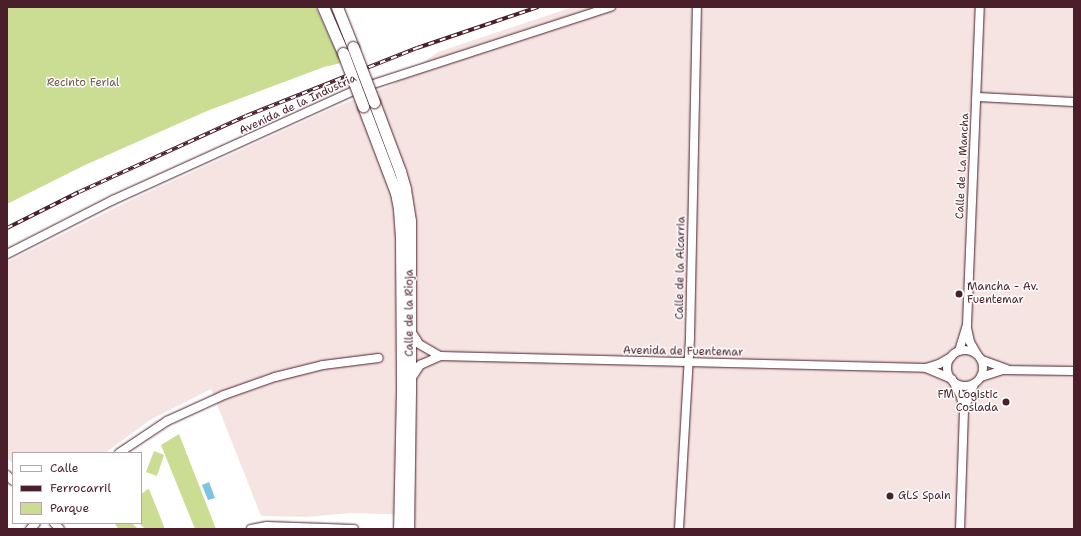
<!DOCTYPE html>
<style>
body{margin:0}
#map{position:relative;width:1081px;height:536px;overflow:hidden;background:#fff;font-family:"Shantell Sans",sans-serif}
div>[style]{position:absolute}
.built>*{inset:0;background:#f6e4e2}
.green>*{inset:0;background:#cadd92}
.water>*{inset:0;background:#7dc5de}
.roads{filter:drop-shadow(0 0 1px #4a1f2b) drop-shadow(0 0 1px #4a1f2b)}
.street>*{height:8px;margin:-4px;padding:0 4px;transform-origin:4px;border-radius:4px;background:#fff}
.street>.ring{margin:-4px;padding:0;box-sizing:content-box;background:none;border:8px solid #fff;border-radius:50%}
.secondary>*{height:11px;margin:-5.5px;padding:0 5.5px;transform-origin:5.5px;border-radius:5.5px;background:#fff}
.rail>*{height:3.5px;margin-top:-1.75px;transform-origin:0;background:repeating-linear-gradient(90deg,#fff 0 6px,#4a1f2b 0 12px);box-sizing:border-box;border-block:1px solid #4a1f2b}
.bridges{filter:drop-shadow(0 0 1px #4a1f2b) drop-shadow(0 0 1px #4a1f2b)}
.secondary-bridge>*{height:11px;margin:-5.5px;padding:0 5.5px;transform-origin:5.5px;border-radius:5.5px;background:#fff}
.dots>*{width:11px;height:11px;translate:-50% -50%;box-sizing:border-box;border:2px solid #fff;border-radius:50%}
span{translate:-50% -50%;white-space:nowrap;text-align:center;line-height:1.15;-webkit-text-stroke:3px #fff;paint-order:stroke}
.park-label{font-size:11px;color:#70584a}
.street-label{font-size:11px;color:#4a1f2b}
.poi-label{font-size:11px;color:#4a1f2b}
.left{translate:0 -50%;text-align:left}
.right{translate:-100% -50%;text-align:right}
.frame{position:absolute;inset:0;border:8px solid #4a1f2b;pointer-events:none}
.legend{position:absolute;left:12px;top:452px;width:130px;height:72px;box-sizing:border-box;background:#fff;border:1px solid #b7a5aa;margin:0;padding:5px 7px;list-style:none;font-size:12px;color:#4a1f2b}
.legend li{display:flex;align-items:center;gap:8px;height:20px}
.legend b{width:20px;border:1px solid #b7a5aa}
</style>
<div id="map">
<div class="built">
<i style="clip-path:polygon(573px 7px,1074px 7px,1074px 529px,415px 529px,415px 515px,350px 513px,307px 517px,261px 516px,211px 389px,150px 420px,105px 453px,13px 453px,13px 464px,7px 458px,7px 262px,129px 201px,333px 108px,392px 85px,438px 52px)"></i>
</div>
<div class="green">
<i style="clip-path:polygon(7px 7px,316px 7px,341px 63px,324px 67px,207px 111px,85px 165px,7px 204px)"></i>
<i style="clip-path:polygon(179px 434px,216px 529px,195px 529px,161px 445px)"></i>
<i style="clip-path:polygon(154px 451px,164px 455px,157px 476px,146px 472px)"></i>
<i style="clip-path:polygon(148px 489px,149px 489px,165px 529px,145px 529px,139px 523px,141px 523px,141px 494px)"></i>
<i style="clip-path:polygon(114px 523px,132px 523px,138px 529px,119px 529px)"></i>
</div>
<div class="water">
<i style="clip-path:polygon(209px 482px,215px 498px,208px 500px,202px 485px)"></i>
</div>
<div class="roads">
<div class="street">
<i style="left:977px;top:97px;width:97px;rotate:3deg"></i>
<i style="left:7px;top:254px;width:119px;rotate:-27deg"></i>
<i style="left:113px;top:200px;width:269px;rotate:-24.4deg"></i>
<i style="left:358px;top:89px;width:266px;rotate:-18deg"></i>
<i style="left:967px;top:328px;width:14px;rotate:78deg"></i>
<i style="left:970px;top:342px;width:14px;rotate:60deg"></i>
<i style="left:411px;top:331px;width:15px;rotate:58deg"></i>
<i style="left:419px;top:344px;width:24px;rotate:30deg"></i>
<i class="ring" style="left:947px;top:350px;width:28px;height:28px"></i>
<i style="left:959px;top:351px;width:27px;rotate:-73deg"></i>
<i style="left:967px;top:325px;width:318px;rotate:-87.7deg"></i>
<i style="left:982px;top:360px;width:27px;rotate:20deg"></i>
<i style="left:926px;top:368px;width:14px;rotate:-17deg"></i>
<i style="left:939px;top:364px;width:14px;rotate:-30deg"></i>
<i style="left:981px;top:377px;width:22px;rotate:-18deg"></i>
<i style="left:1002px;top:370px;width:72px;rotate:0.8deg"></i>
<i style="left:411px;top:379px;width:17px;rotate:-57deg"></i>
<i style="left:420px;top:365px;width:22px;rotate:-24deg"></i>
<i style="left:440px;top:356px;width:486px;rotate:1.4deg"></i>
<i style="left:926px;top:368px;width:28px;rotate:23deg"></i>
<i style="left:953px;top:381px;width:18px;rotate:63deg"></i>
<i style="left:961px;top:397px;width:13px;rotate:77deg"></i>
<i style="left:964px;top:410px;width:119px;rotate:91.9deg"></i>
<i style="left:964px;top:409px;width:27px;rotate:-68deg"></i>
<i style="left:119px;top:453px;width:58px;rotate:-33.7deg"></i>
<i style="left:167px;top:421px;width:63px;rotate:-24.5deg"></i>
<i style="left:224px;top:395px;width:54px;rotate:-19.4deg"></i>
<i style="left:275px;top:377px;width:49px;rotate:-14deg"></i>
<i style="left:323px;top:365px;width:56px;rotate:-7.1deg"></i>
<i style="left:7px;top:475px;width:8px;rotate:45deg"></i>
<i style="left:54px;top:523px;width:8px;rotate:45deg"></i>
<i style="left:30px;top:529px;width:8px;rotate:-45deg"></i>
<i style="left:251px;top:529px;width:16px;rotate:-11deg"></i>
<i style="left:267px;top:526px;width:87px;rotate:2deg"></i>
<i style="left:679px;top:529px;width:192px;rotate:-86.7deg"></i>
<i style="left:690px;top:337px;width:330px;rotate:-88.8deg"></i>
</div>
<div class="secondary">
<i style="left:323px;top:7px;width:50px;rotate:66.5deg"></i>
<i style="left:337px;top:7px;width:43px;rotate:68.2deg"></i>
<i style="left:374px;top:102px;width:74px;rotate:69.4deg"></i>
<i style="left:400px;top:171px;width:19px;rotate:74deg"></i>
<i style="left:405px;top:189px;width:32px;rotate:81deg"></i>
<i style="left:410px;top:221px;width:170px;rotate:90deg"></i>
<i style="left:410px;top:391px;width:138px;rotate:90.8deg"></i>
<i style="left:363px;top:106px;width:93px;rotate:69.2deg"></i>
<i style="left:396px;top:193px;width:16px;rotate:79deg"></i>
<i style="left:399px;top:209px;width:29px;rotate:86deg"></i>
<i style="left:401px;top:238px;width:152px;rotate:89.6deg"></i>
<i style="left:402px;top:390px;width:139px;rotate:91.2deg"></i>
</div>
</div>
<div class="rail">
<i style="left:7px;top:228px;width:80px;rotate:-26.6deg"></i>
<i style="left:79px;top:192px;width:183px;rotate:-24.5deg"></i>
<i style="left:246px;top:116px;width:184px;rotate:-21.7deg"></i>
<i style="left:417px;top:48px;width:128px;rotate:-18.7deg"></i>
</div>
<div class="bridges">
<div class="secondary-bridge">
<i style="left:353px;top:47px;width:59px;rotate:69.1deg"></i>
<i style="left:343px;top:53px;width:57px;rotate:69.3deg"></i>
</div>
</div>
<div class="dots">
<i style="left:959px;top:294px;background:#4a1f2b"></i>
<i style="left:1006px;top:402px;background:#4a1f2b"></i>
<i style="left:890px;top:496px;background:#4a1f2b"></i>
</div>
<div class="park-label">
<span style="left:83px;top:83px">Recinto Ferial</span>
</div>
<div class="street-label">
<span style="left:298px;top:105px;rotate:-25deg">Avenida de la Industria</span>
<span style="left:963px;top:166px;rotate:-87deg">Calle de La Mancha</span>
<span style="left:681px;top:268px;rotate:-89deg">Calle de la Alcarria</span>
<span style="left:410px;top:313px;rotate:-90deg">Calle de la Rioja</span>
<span style="left:683px;top:352px;rotate:1deg">Avenida de Fuentemar</span>
</div>
<div class="poi-label">
<span class="left" style="left:967px;top:294px">Mancha - Av.<br>Fuentemar</span>
<span class="right" style="left:998px;top:402px">FM Logistic<br>Coslada</span>
<span class="left" style="left:898px;top:496px">GLS Spain</span>
</div>
<div class="frame"></div>
<ul class="legend">
<li><b style="height:5px;background:#fff"></b>Calle</li>
<li><b style="height:5px;background:#4a1f2b"></b>Ferrocarril</li>
<li><b style="height:11px;background:#cadd92"></b>Parque</li>
</ul>
</div>
